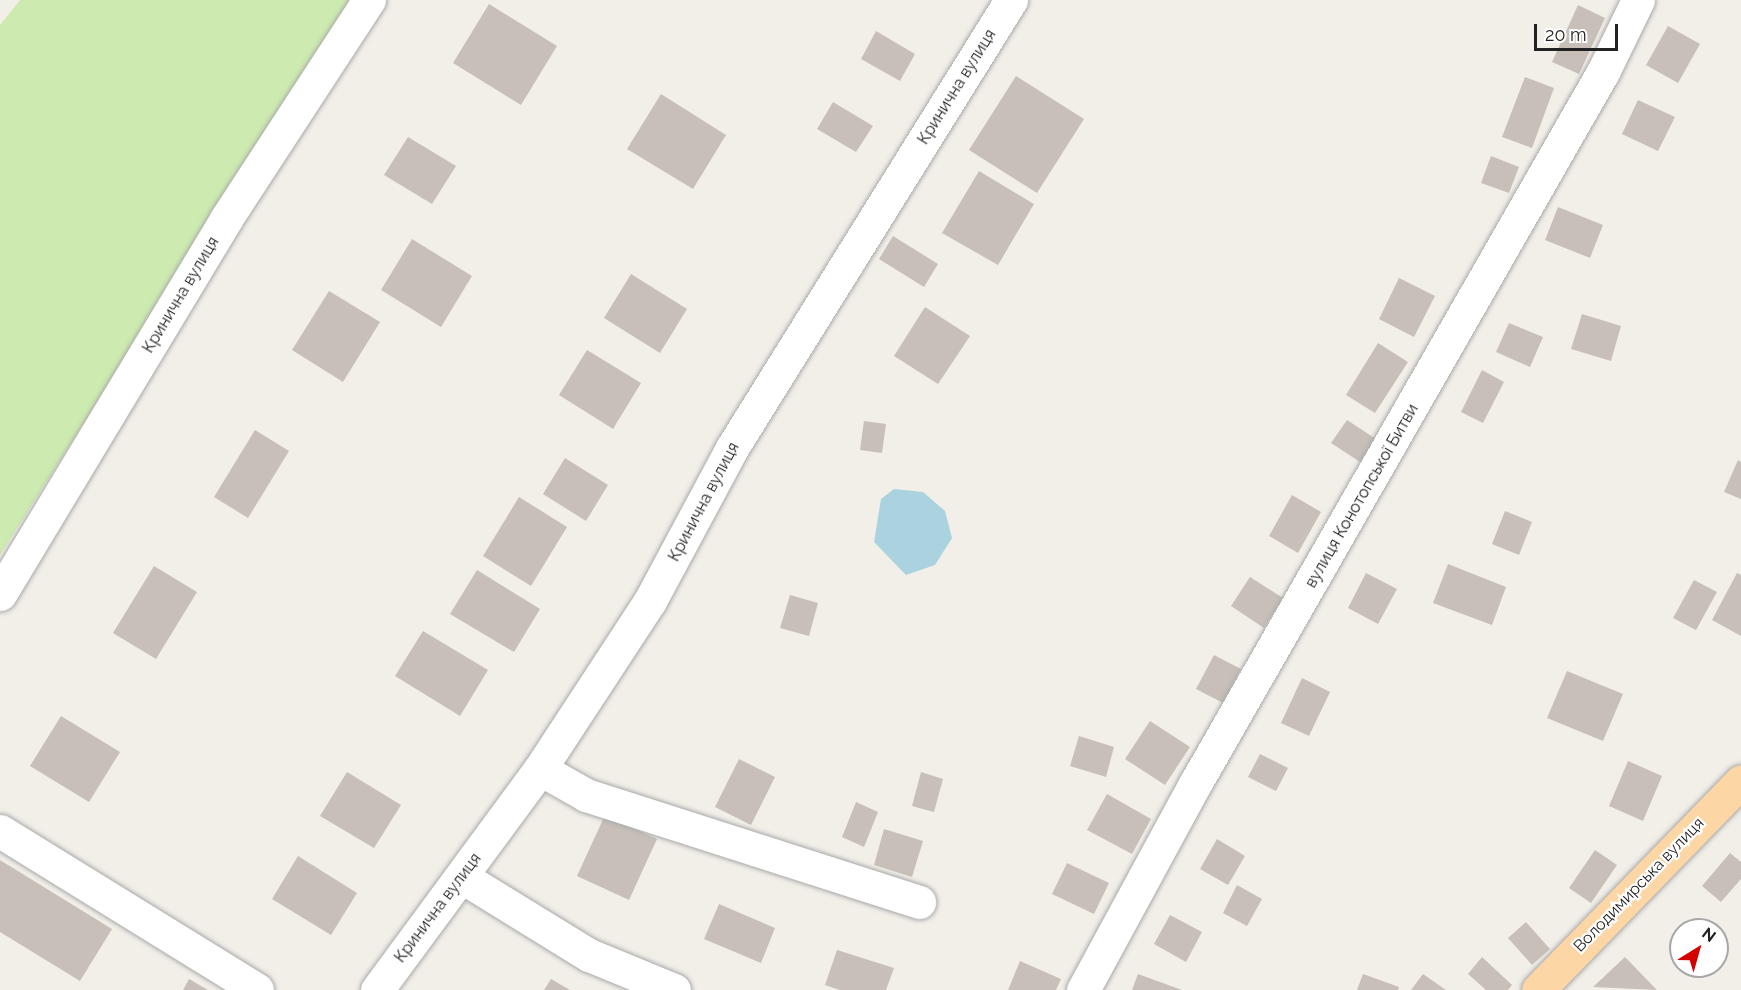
<!DOCTYPE html>
<meta charset="utf-8">
<style>
body{margin:0}
#map{position:relative;width:1741px;height:990px;overflow:hidden;background:#f2efe9;font-family:Raleway,sans-serif}
div>[style]{position:absolute}
.grass>*{inset:0;background:#cdebb0}
.water>*{inset:0;background:#aad3df}
.building>*{inset:0;background:#c7bfb8}
.roads{filter:drop-shadow(0 0 2px #a9a9a9) drop-shadow(0 0 2px #a9a9a9)}
.minor>*{height:33px;margin:-16.5px;padding:0 16.5px;transform-origin:16.5px;border-radius:16.5px;background:#fff}
.major>*{height:33px;margin:-16.5px;padding:0 16.5px;transform-origin:16.5px;border-radius:16.5px;background:#fcd6a4}
span{translate:-50% -50%;white-space:nowrap;text-align:center;line-height:1.15;-webkit-text-stroke:4.5px #fff;paint-order:stroke}
.street-label{font-size:16px;color:#222}
.north{position:absolute;left:1669px;top:918px;width:60px;height:60px;box-sizing:border-box;background:#fff;border:2px solid #a7a7a7;border-radius:50%;rotate:37deg;font-size:16px;font-weight:700;line-height:24px;text-align:center;color:#222}
.north::after{content:'';display:block;margin:auto;width:21px;height:27px;background:#d40000;clip-path:polygon(50% 0,100% 100%,50% 72%,0 100%)}
.scale{position:absolute;left:1534px;top:24px;width:84px;height:27px;box-sizing:border-box;border:3px solid #222;border-top:0;padding-left:8px;font-size:18px;line-height:21px;white-space:nowrap;color:#222;-webkit-text-stroke:4px #fff;paint-order:stroke}
</style>
<div id="map">
<div class="grass">
<i style="clip-path:polygon(20px 0,352px 0,0 555px,0 25px)"></i>
</div>
<div class="water">
<i style="clip-path:polygon(894px 489px,923px 492px,945px 511px,952px 538px,935px 565px,906px 575px,874px 542px,881px 499px)"></i>
</div>
<div class="building">
<i style="clip-path:polygon(489px 4px,557px 46px,521px 105px,453px 63px)"></i>
<i style="clip-path:polygon(1578px 5px,1605px 18px,1579px 74px,1552px 62px)"></i>
<i style="clip-path:polygon(1668px 26px,1700px 44px,1678px 83px,1646px 65px)"></i>
<i style="clip-path:polygon(876px 31px,915px 54px,900px 81px,861px 59px)"></i>
<i style="clip-path:polygon(1016px 76px,1084px 119px,1037px 193px,969px 150px)"></i>
<i style="clip-path:polygon(1525px 77px,1554px 88px,1532px 148px,1502px 137px)"></i>
<i style="clip-path:polygon(661px 94px,726px 135px,693px 189px,627px 149px)"></i>
<i style="clip-path:polygon(1638px 100px,1675px 117px,1658px 151px,1622px 134px)"></i>
<i style="clip-path:polygon(833px 102px,873px 126px,856px 152px,817px 129px)"></i>
<i style="clip-path:polygon(408px 137px,456px 166px,432px 204px,384px 175px)"></i>
<i style="clip-path:polygon(1491px 156px,1519px 167px,1509px 193px,1481px 183px)"></i>
<i style="clip-path:polygon(979px 171px,1034px 204px,998px 265px,942px 233px)"></i>
<i style="clip-path:polygon(1558px 207px,1603px 225px,1590px 258px,1545px 240px)"></i>
<i style="clip-path:polygon(893px 236px,938px 264px,924px 287px,879px 259px)"></i>
<i style="clip-path:polygon(412px 239px,472px 276px,441px 327px,381px 290px)"></i>
<i style="clip-path:polygon(631px 274px,687px 309px,660px 353px,604px 318px)"></i>
<i style="clip-path:polygon(1399px 278px,1435px 296px,1414px 337px,1379px 319px)"></i>
<i style="clip-path:polygon(329px 291px,380px 322px,343px 382px,292px 350px)"></i>
<i style="clip-path:polygon(925px 307px,970px 336px,938px 384px,894px 356px)"></i>
<i style="clip-path:polygon(1582px 314px,1621px 326px,1611px 361px,1571px 349px)"></i>
<i style="clip-path:polygon(1509px 323px,1543px 337px,1530px 367px,1496px 352px)"></i>
<i style="clip-path:polygon(1378px 343px,1408px 362px,1375px 413px,1346px 395px)"></i>
<i style="clip-path:polygon(587px 350px,641px 383px,613px 429px,559px 395px)"></i>
<i style="clip-path:polygon(1482px 370px,1504px 382px,1483px 423px,1461px 412px)"></i>
<i style="clip-path:polygon(1347px 420px,1376px 439px,1360px 462px,1331px 443px)"></i>
<i style="clip-path:polygon(864px 421px,886px 424px,882px 453px,860px 450px)"></i>
<i style="clip-path:polygon(255px 430px,289px 451px,248px 518px,214px 497px)"></i>
<i style="clip-path:polygon(565px 458px,608px 485px,586px 521px,543px 494px)"></i>
<i style="clip-path:polygon(1738px 460px,1741px 462px,1741px 499px,1724px 492px)"></i>
<i style="clip-path:polygon(1292px 495px,1321px 512px,1298px 553px,1269px 536px)"></i>
<i style="clip-path:polygon(519px 497px,567px 527px,531px 586px,483px 556px)"></i>
<i style="clip-path:polygon(1505px 511px,1532px 522px,1519px 555px,1492px 544px)"></i>
<i style="clip-path:polygon(1448px 564px,1506px 587px,1492px 625px,1433px 603px)"></i>
<i style="clip-path:polygon(154px 566px,197px 592px,156px 659px,113px 633px)"></i>
<i style="clip-path:polygon(477px 570px,540px 609px,514px 652px,450px 614px)"></i>
<i style="clip-path:polygon(1366px 573px,1397px 589px,1378px 624px,1348px 608px)"></i>
<i style="clip-path:polygon(1737px 573px,1741px 575px,1741px 636px,1712px 620px)"></i>
<i style="clip-path:polygon(1250px 577px,1283px 598px,1264px 628px,1231px 606px)"></i>
<i style="clip-path:polygon(1694px 580px,1717px 592px,1696px 630px,1673px 618px)"></i>
<i style="clip-path:polygon(790px 595px,818px 603px,809px 636px,780px 628px)"></i>
<i style="clip-path:polygon(423px 631px,488px 670px,460px 716px,395px 676px)"></i>
<i style="clip-path:polygon(1214px 655px,1241px 669px,1223px 703px,1196px 689px)"></i>
<i style="clip-path:polygon(1567px 671px,1623px 694px,1603px 741px,1547px 718px)"></i>
<i style="clip-path:polygon(1302px 678px,1330px 692px,1309px 736px,1281px 723px)"></i>
<i style="clip-path:polygon(61px 716px,120px 752px,89px 802px,30px 766px)"></i>
<i style="clip-path:polygon(1150px 721px,1190px 747px,1165px 785px,1125px 759px)"></i>
<i style="clip-path:polygon(1079px 736px,1114px 747px,1106px 777px,1070px 766px)"></i>
<i style="clip-path:polygon(1260px 754px,1288px 768px,1276px 791px,1248px 777px)"></i>
<i style="clip-path:polygon(739px 759px,775px 777px,751px 825px,715px 807px)"></i>
<i style="clip-path:polygon(1628px 761px,1662px 776px,1643px 821px,1609px 806px)"></i>
<i style="clip-path:polygon(347px 772px,401px 805px,374px 848px,320px 816px)"></i>
<i style="clip-path:polygon(921px 772px,943px 779px,934px 812px,912px 806px)"></i>
<i style="clip-path:polygon(1107px 794px,1151px 819px,1132px 854px,1087px 830px)"></i>
<i style="clip-path:polygon(856px 802px,878px 812px,864px 847px,842px 837px)"></i>
<i style="clip-path:polygon(605px 815px,657px 839px,629px 900px,577px 876px)"></i>
<i style="clip-path:polygon(884px 829px,923px 841px,912px 877px,874px 865px)"></i>
<i style="clip-path:polygon(1217px 839px,1245px 856px,1228px 885px,1200px 869px)"></i>
<i style="clip-path:polygon(1595px 850px,1617px 865px,1591px 903px,1569px 888px)"></i>
<i style="clip-path:polygon(1730px 853px,1741px 862px,1741px 879px,1721px 902px,1702px 886px)"></i>
<i style="clip-path:polygon(298px 856px,357px 893px,331px 935px,272px 899px)"></i>
<i style="clip-path:polygon(0 860px,112px 929px,80px 981px,0 932px)"></i>
<i style="clip-path:polygon(1067px 863px,1109px 883px,1094px 914px,1052px 894px)"></i>
<i style="clip-path:polygon(1237px 885px,1262px 899px,1247px 926px,1223px 913px)"></i>
<i style="clip-path:polygon(719px 904px,775px 928px,761px 963px,704px 939px)"></i>
<i style="clip-path:polygon(1170px 915px,1202px 932px,1186px 962px,1154px 944px)"></i>
<i style="clip-path:polygon(1526px 922px,1550px 949px,1532px 965px,1508px 938px)"></i>
<i style="clip-path:polygon(837px 950px,894px 968px,886px 990px,840px 990px,825px 985px)"></i>
<i style="clip-path:polygon(1482px 957px,1512px 985px,1508px 990px,1486px 990px,1468px 974px)"></i>
<i style="clip-path:polygon(1625px 957px,1657px 990px,1593px 987px)"></i>
<i style="clip-path:polygon(1020px 961px,1061px 979px,1056px 990px,1008px 990px)"></i>
<i style="clip-path:polygon(1138px 974px,1182px 990px,1132px 990px)"></i>
<i style="clip-path:polygon(1363px 974px,1399px 987px,1398px 990px,1357px 990px)"></i>
<i style="clip-path:polygon(1423px 974px,1446px 990px,1411px 990px)"></i>
<i style="clip-path:polygon(189px 979px,208px 990px,183px 990px)"></i>
<i style="clip-path:polygon(551px 979px,570px 990px,544px 990px)"></i>
</div>
<div class="roads">
<div class="minor">
<i style="left:0;top:594px;width:438px;rotate:-58.9deg"></i>
<i style="left:226px;top:219px;width:262px;rotate:-56.9deg"></i>
<i style="left:540px;top:769px;width:53px;rotate:29.5deg"></i>
<i style="left:586px;top:795px;width:350px;rotate:17.8deg"></i>
<i style="left:0;top:831px;width:302px;rotate:31.7deg"></i>
<i style="left:462px;top:877px;width:149px;rotate:31.6deg"></i>
<i style="left:589px;top:955px;width:92px;rotate:22.4deg"></i>
<i style="left:377px;top:990px;width:275px;rotate:-53.6deg"></i>
<i style="left:540px;top:769px;width:201px;rotate:-56.8deg"></i>
<i style="left:650px;top:601px;width:174px;rotate:-61.8deg"></i>
<i style="left:732px;top:448px;width:528px;rotate:-58.09deg"></i>
<i style="left:1083px;top:990px;width:234px;rotate:-61.5deg"></i>
<i style="left:1195px;top:784px;width:821px;rotate:-60.19deg"></i>
<i style="left:1603px;top:72px;width:80px;rotate:-64.1deg"></i>
</div>
<div class="major">
<i style="left:1538px;top:990px;width:291px;rotate:-45.8deg"></i>
</div>
</div>
<div class="street-label">
<span style="left:957px;top:87px;rotate:-58deg">Кринична вулиця</span>
<span style="left:181px;top:295px;rotate:-59deg">Кринична вулиця</span>
<span style="left:1362px;top:496px;rotate:-60deg">вулиця Конотопської Битви</span>
<span style="left:704px;top:502px;rotate:-62deg">Кринична вулиця</span>
<span style="left:1639px;top:885px;rotate:-46deg">Володимирська вулиця</span>
<span style="left:438px;top:908px;rotate:-53deg">Кринична вулиця</span>
</div>
<div class="north">N</div>
<div class="scale">20 m</div>
</div>
